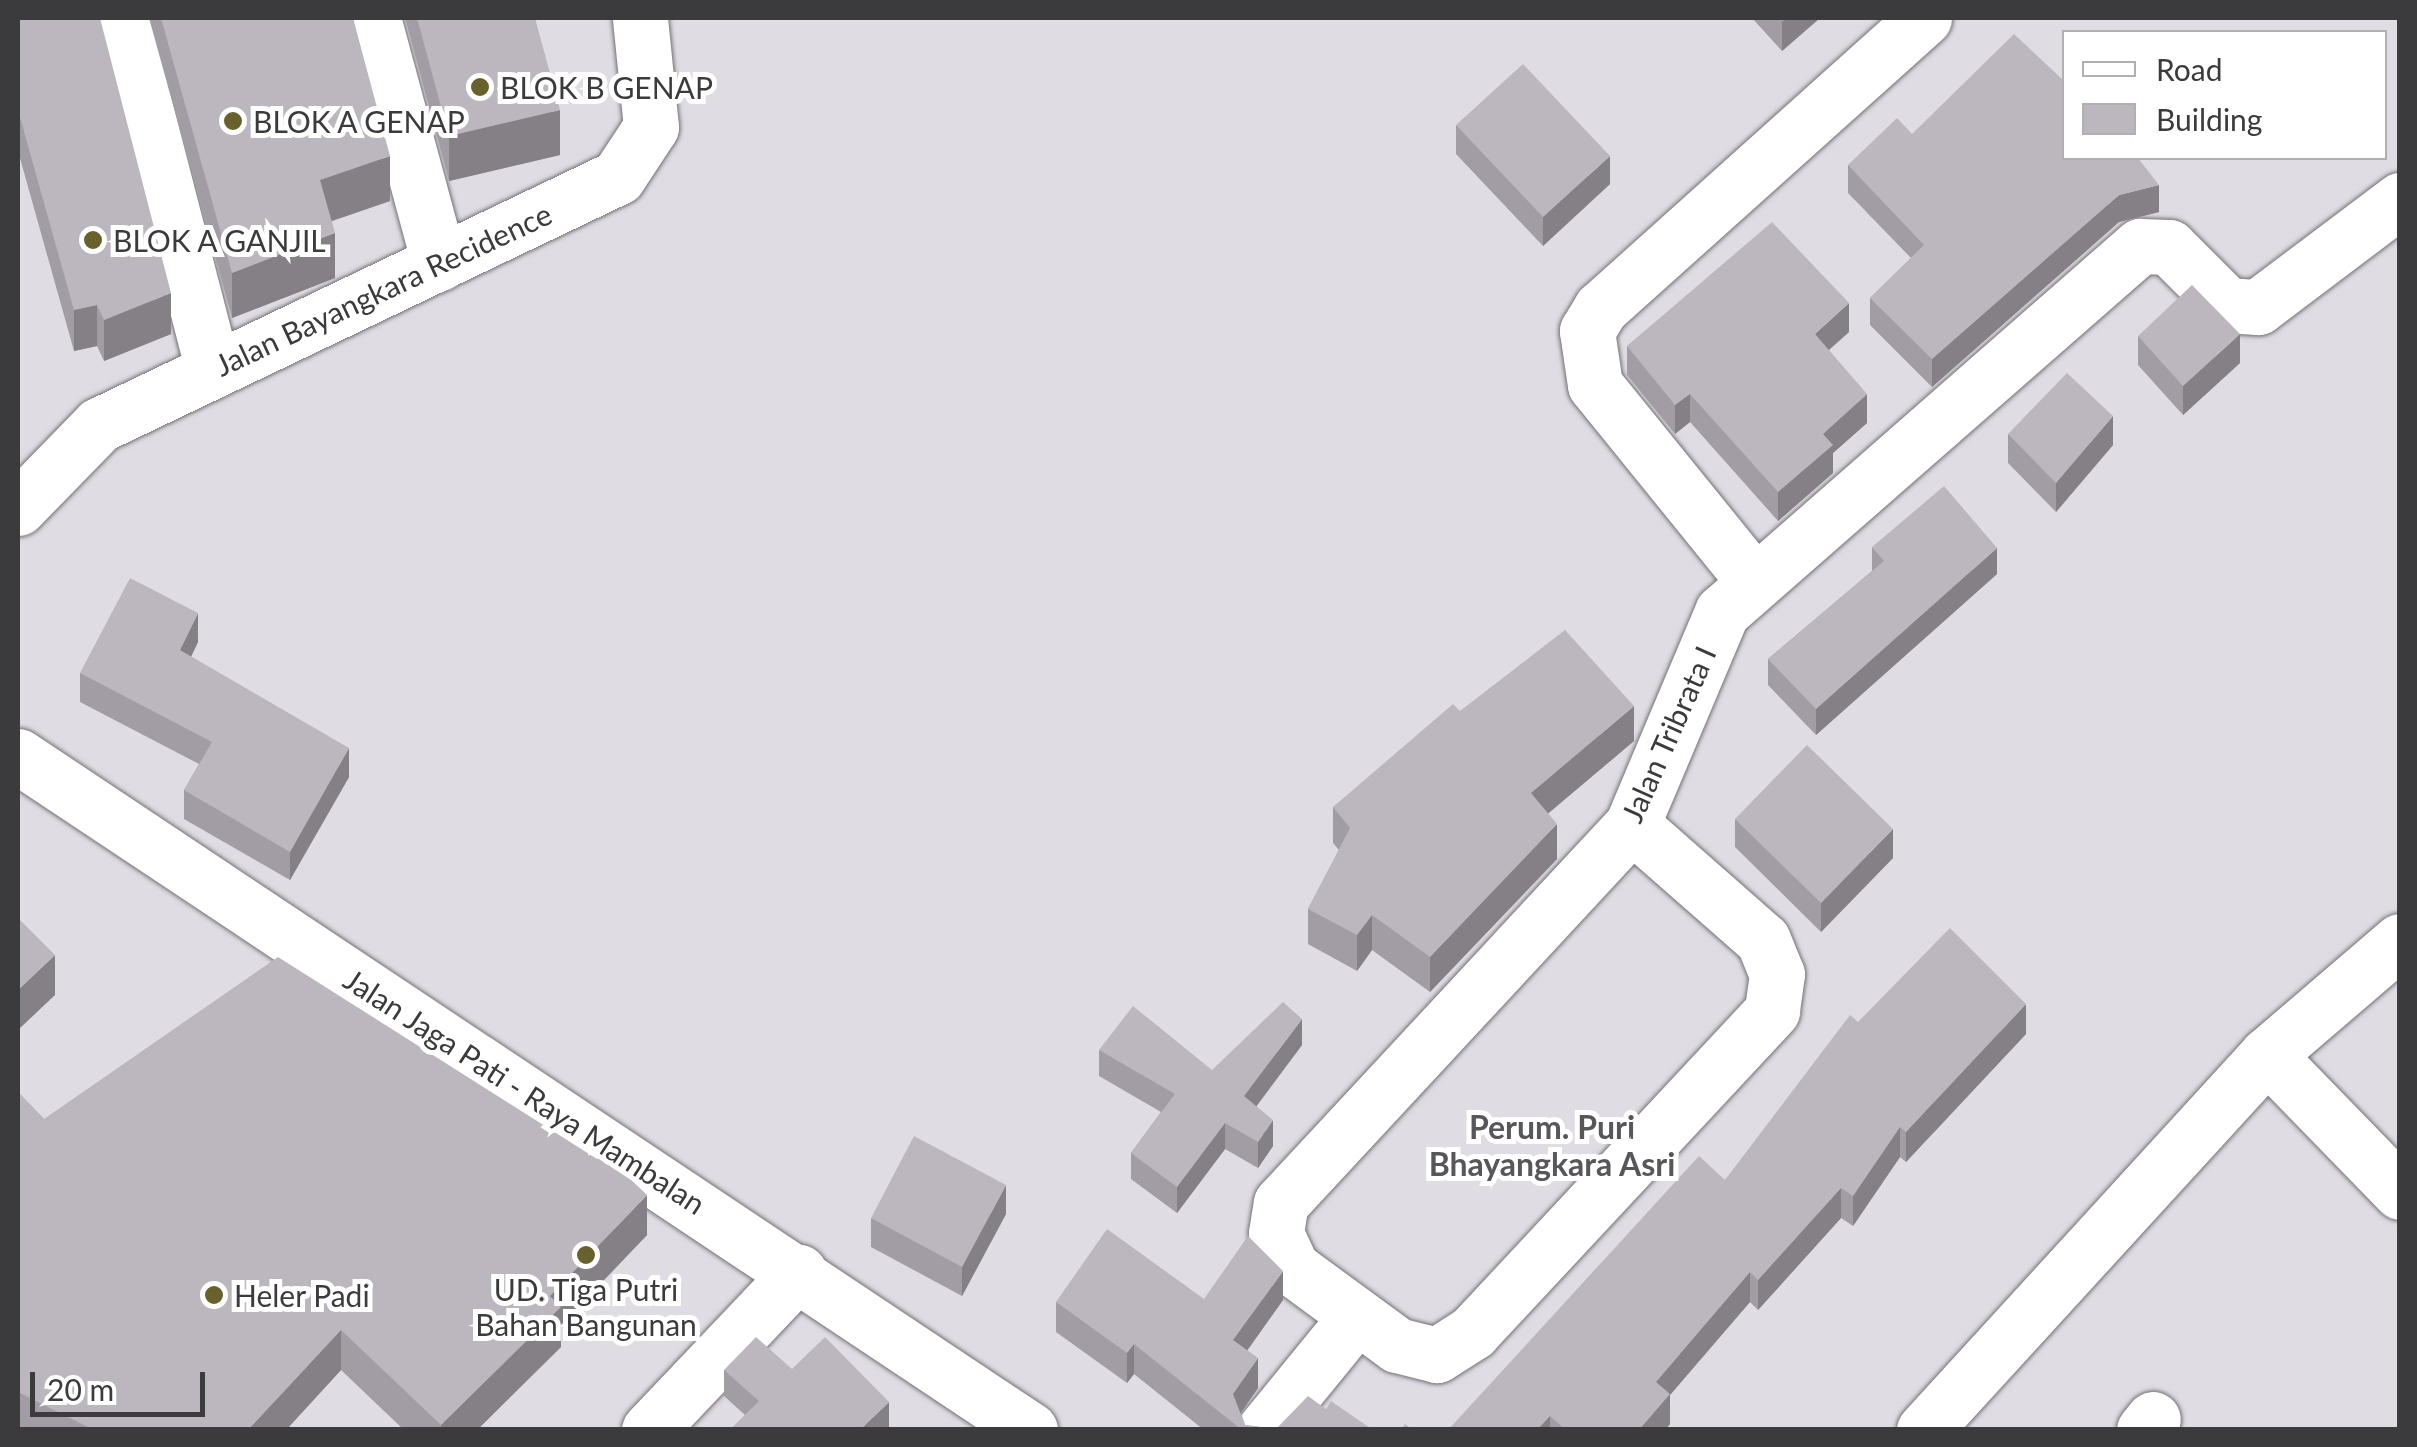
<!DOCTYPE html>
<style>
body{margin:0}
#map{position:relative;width:2417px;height:1447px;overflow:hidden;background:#e0dce4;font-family:Lato,sans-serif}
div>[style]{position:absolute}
.roads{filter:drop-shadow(0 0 2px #747076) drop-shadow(0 0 2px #747076)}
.street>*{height:55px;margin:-27.5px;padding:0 27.5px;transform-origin:27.5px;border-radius:27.5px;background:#fff}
.secondary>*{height:55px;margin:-27.5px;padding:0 27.5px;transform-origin:27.5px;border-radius:27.5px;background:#fff}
.wall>*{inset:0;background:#a29da4}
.shaded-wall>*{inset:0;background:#848086}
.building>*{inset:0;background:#bcb7bf}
.dots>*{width:28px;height:28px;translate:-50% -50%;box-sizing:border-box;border:5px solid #fff;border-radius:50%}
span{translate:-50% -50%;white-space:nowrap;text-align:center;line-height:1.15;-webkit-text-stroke:10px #fff;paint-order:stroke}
.poi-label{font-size:30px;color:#3b3a3d}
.left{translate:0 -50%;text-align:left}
.street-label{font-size:30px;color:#3b3a3d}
.neighbourhood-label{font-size:32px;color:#58555b;font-weight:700}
.frame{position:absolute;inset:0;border:20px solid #3b3a3d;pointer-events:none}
.legend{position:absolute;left:2062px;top:30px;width:325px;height:130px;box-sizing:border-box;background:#fff;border:2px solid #b1b0b1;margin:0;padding:12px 18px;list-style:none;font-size:30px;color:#3b3a3d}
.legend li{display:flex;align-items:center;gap:20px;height:50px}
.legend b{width:50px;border:2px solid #b1b0b1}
.scale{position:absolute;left:30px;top:1372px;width:175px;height:45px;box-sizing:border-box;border:5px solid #3b3a3d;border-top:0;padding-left:12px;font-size:30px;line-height:35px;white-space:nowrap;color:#3b3a3d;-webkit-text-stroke:8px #fff;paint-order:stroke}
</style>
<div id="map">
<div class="roads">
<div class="street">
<i style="left:122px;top:18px;width:364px;rotate:75.5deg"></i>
<i style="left:373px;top:18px;width:254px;rotate:74.9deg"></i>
<i style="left:18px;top:508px;width:116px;rotate:-45.7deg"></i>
<i style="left:99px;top:425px;width:575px;rotate:-25.54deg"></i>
<i style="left:618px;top:177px;width:60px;rotate:-56.6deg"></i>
<i style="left:651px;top:127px;width:110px;rotate:-95.8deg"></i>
<i style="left:1753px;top:580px;width:251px;rotate:-129deg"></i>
<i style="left:1595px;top:385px;width:55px;rotate:-98.4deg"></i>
<i style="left:1587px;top:331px;width:27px;rotate:-59deg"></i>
<i style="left:1601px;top:308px;width:434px;rotate:-41.9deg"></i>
<i style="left:1632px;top:825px;width:174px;rotate:41.3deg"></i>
<i style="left:1763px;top:940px;width:37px;rotate:68deg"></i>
<i style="left:1777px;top:974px;width:37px;rotate:98deg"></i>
<i style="left:1772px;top:1011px;width:439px;rotate:133deg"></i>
<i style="left:1473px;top:1332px;width:43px;rotate:147.4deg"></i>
<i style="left:1437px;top:1355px;width:41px;rotate:-166deg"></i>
<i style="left:1397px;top:1345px;width:130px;rotate:-143.7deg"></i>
<i style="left:1292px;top:1268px;width:38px;rotate:-115deg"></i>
<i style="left:1276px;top:1233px;width:30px;rotate:-81deg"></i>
<i style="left:1281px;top:1203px;width:516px;rotate:-47.12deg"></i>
<i style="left:1632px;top:825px;width:231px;rotate:-67.1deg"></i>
<i style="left:1722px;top:612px;width:556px;rotate:-41.21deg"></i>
<i style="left:2140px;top:246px;width:29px;rotate:2deg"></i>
<i style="left:2169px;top:247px;width:82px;rotate:45deg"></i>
<i style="left:2227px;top:305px;width:31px;rotate:4deg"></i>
<i style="left:2258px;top:307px;width:178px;rotate:-37deg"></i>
<i style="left:2267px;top:1055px;width:191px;rotate:45.8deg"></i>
<i style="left:649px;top:1430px;width:218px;rotate:-46.5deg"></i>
<i style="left:1264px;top:1430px;width:141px;rotate:-50.8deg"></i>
<i style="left:1924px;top:1430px;width:508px;rotate:-47.55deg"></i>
<i style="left:2267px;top:1055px;width:175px;rotate:-40.6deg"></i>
<i style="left:2144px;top:1430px;width:14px;rotate:-51deg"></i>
</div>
<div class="secondary">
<i style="left:18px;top:756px;width:1216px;rotate:33.66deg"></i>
</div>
</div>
<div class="wall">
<i style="clip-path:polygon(18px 18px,171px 334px,104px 361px,97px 346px,74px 351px,18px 151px)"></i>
<i style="clip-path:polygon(149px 18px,353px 18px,390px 201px,332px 221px,335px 278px,232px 318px)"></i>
<i style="clip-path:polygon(405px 18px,535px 18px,560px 155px,449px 181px)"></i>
<i style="clip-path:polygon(1752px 18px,1820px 18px,1782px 51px)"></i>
<i style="clip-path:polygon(1456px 125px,1610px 184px,1543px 246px,1456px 154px)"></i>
<i style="clip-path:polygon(1848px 165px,2159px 212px,2119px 222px,1932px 387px,1870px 325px,1870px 298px,1911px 258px,1848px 193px)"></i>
<i style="clip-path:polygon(1849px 332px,1829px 350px,1867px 423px,1833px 453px,1833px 473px,1778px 521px,1690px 422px,1675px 434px,1627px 375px,1627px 346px)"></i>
<i style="clip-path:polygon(2138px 336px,2240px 363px,2183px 415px,2138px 365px)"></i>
<i style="clip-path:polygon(2008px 434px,2113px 445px,2056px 512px,2008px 463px)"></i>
<i style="clip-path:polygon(1872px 547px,1997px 574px,1816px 735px,1768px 685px,1768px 659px,1872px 571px)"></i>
<i style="clip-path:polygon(198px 642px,191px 657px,349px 777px,290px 880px,184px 819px,184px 790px,199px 764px,80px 702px,80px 673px)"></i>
<i style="clip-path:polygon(1460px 711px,1634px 741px,1548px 813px,1557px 859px,1430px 992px,1372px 950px,1357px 971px,1308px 944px,1308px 909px,1339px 850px,1333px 843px,1333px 807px)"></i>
<i style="clip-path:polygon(1735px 819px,1893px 858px,1821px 932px,1735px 847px)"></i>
<i style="clip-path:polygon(1858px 1022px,2026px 1034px,1906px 1162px,1900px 1157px,1853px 1226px,1841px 1218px,1758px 1310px,1750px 1302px,1670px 1395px,1670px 1424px,1665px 1430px,1448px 1430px,1725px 1180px)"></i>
<i style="clip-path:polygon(1302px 1045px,1256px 1106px,1273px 1146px,1258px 1168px,1225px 1149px,1177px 1213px,1131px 1179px,1131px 1153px,1161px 1112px,1099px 1076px,1099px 1050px,1212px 1070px)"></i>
<i style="clip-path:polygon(18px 1092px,44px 1119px,647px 1235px,561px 1325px,561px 1347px,477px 1430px,404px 1430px,341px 1370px,286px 1430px,18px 1430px)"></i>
<i style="clip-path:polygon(1006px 1214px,962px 1296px,871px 1247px,871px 1218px)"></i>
<i style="clip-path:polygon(1204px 1299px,1283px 1300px,1247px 1351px,1258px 1388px,1241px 1413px,1245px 1425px,1276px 1429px,1326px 1409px,1373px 1430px,1204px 1430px,1134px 1374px,1127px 1383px,1056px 1332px,1056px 1302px)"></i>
<i style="clip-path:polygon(792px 1369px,889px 1428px,887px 1430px,730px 1430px,745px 1415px,724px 1396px,724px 1370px)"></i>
</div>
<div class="shaded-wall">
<i style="clip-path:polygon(1788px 18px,1820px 18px,1782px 51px,1782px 22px)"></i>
<i style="clip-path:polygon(560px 110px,560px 155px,449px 181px,449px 136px)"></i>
<i style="clip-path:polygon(390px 156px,390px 201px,320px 225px,320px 180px)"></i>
<i style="clip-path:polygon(1610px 156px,1610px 184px,1543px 246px,1543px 217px)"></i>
<i style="clip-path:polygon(2159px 185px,2159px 212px,2119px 222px,1932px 387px,1932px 359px,2119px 195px)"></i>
<i style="clip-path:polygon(335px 233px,335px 278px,232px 318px,232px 273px)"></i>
<i style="clip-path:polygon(171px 293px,171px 334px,104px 361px,104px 320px)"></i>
<i style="clip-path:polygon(1849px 303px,1849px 332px,1815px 362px,1815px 334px)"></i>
<i style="clip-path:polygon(97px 305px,97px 346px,74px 351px,74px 310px)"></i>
<i style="clip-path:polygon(2240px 334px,2240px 363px,2183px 415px,2183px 386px)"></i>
<i style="clip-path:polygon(1690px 394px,1690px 422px,1675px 434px,1675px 405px)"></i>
<i style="clip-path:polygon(1867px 394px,1867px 423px,1833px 453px,1833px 473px,1778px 521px,1778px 492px,1823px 434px)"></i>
<i style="clip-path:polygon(2113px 416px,2113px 445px,2056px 512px,2056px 483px)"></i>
<i style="clip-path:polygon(1997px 548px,1997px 574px,1816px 735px,1816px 709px)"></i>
<i style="clip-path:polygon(198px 613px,198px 642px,180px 679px,180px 650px)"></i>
<i style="clip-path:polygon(1634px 706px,1634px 741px,1531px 828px,1531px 793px)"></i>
<i style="clip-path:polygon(349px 748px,349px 777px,290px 880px,290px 852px)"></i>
<i style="clip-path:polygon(1557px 824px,1557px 859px,1430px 992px,1430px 957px)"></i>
<i style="clip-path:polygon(1893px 829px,1893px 858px,1821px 932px,1821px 903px)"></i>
<i style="clip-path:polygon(1372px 915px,1372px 950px,1357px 971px,1357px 935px)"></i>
<i style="clip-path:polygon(55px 955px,55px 995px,18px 1030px,18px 990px)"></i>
<i style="clip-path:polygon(2026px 1004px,2026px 1034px,1906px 1162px,1906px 1132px)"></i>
<i style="clip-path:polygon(1302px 1019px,1302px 1045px,1244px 1123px,1244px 1096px)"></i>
<i style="clip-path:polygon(1273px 1120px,1273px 1146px,1258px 1168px,1258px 1142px)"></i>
<i style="clip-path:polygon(1225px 1123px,1225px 1149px,1177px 1213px,1177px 1187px)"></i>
<i style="clip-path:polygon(1900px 1127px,1900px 1157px,1853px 1226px,1853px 1196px)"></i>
<i style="clip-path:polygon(1006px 1185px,1006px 1214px,962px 1296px,962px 1267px)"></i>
<i style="clip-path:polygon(1841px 1188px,1841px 1218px,1758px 1310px,1758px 1280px)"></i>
<i style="clip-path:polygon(647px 1195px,647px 1235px,561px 1325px,561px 1347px,477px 1430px,441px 1430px,441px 1425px,550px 1296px)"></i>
<i style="clip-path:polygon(1283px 1271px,1283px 1300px,1233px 1370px,1233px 1340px)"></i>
<i style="clip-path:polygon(1750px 1272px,1750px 1302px,1670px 1395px,1670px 1424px,1665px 1430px,1639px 1430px,1656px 1382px)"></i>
<i style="clip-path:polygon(341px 1330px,341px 1370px,286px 1430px,248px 1430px)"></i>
<i style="clip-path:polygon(1134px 1344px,1134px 1374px,1127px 1383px,1127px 1353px)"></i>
<i style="clip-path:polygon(1258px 1358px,1258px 1388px,1233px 1424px,1233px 1394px)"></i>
<i style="clip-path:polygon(889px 1402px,889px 1428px,887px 1430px,860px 1430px)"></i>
<i style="clip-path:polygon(1550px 1416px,1550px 1430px,1537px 1430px)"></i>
</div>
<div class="building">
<i style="clip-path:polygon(18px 18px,100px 18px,171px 293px,104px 320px,97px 305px,74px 310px,18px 110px)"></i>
<i style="clip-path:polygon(161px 18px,353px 18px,390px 156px,320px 180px,335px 233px,232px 273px)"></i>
<i style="clip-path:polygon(417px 18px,535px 18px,560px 110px,449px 136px)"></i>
<i style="clip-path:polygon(2014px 34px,2064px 81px,2064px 158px,2138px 158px,2159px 185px,2119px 195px,1932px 359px,1870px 298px,1924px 245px,1848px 165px,1897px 118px,1912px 134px)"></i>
<i style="clip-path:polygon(1523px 64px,1610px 156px,1543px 217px,1456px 125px)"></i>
<i style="clip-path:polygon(1772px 222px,1849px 303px,1815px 334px,1867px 394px,1823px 434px,1833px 445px,1778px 492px,1690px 394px,1675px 405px,1627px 346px)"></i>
<i style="clip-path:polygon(2192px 285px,2240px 334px,2183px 386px,2138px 336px)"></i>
<i style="clip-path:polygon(2067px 373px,2113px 416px,2056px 483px,2008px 434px)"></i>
<i style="clip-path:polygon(1944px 486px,1997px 548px,1816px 709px,1768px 659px,1884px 561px,1872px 547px)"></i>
<i style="clip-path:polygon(130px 578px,198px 613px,180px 650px,349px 748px,290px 852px,184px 790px,212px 742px,80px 673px)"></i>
<i style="clip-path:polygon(1565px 630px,1634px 706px,1531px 793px,1557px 824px,1430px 957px,1372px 915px,1357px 935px,1308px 909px,1350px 828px,1333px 807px,1453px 704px,1460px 711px)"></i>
<i style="clip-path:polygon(1807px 745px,1893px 829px,1821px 903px,1735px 819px)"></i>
<i style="clip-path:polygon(18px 918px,55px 955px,18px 990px)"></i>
<i style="clip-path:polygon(1950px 928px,2026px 1004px,1906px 1132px,1900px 1127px,1853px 1196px,1841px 1188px,1758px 1280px,1750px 1272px,1656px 1382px,1670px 1394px,1639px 1430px,1566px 1430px,1550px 1416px,1537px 1430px,1448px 1430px,1699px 1156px,1725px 1180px,1850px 1015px,1858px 1022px)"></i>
<i style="clip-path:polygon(278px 957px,597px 1159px,603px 1153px,647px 1195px,550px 1296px,561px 1307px,441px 1425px,341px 1330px,248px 1430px,94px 1430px,18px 1392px,18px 1092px,44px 1119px)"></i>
<i style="clip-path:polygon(1283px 1002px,1302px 1019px,1244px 1096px,1273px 1120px,1258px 1142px,1225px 1123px,1177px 1187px,1131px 1153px,1175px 1094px,1099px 1050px,1133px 1006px,1212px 1070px)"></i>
<i style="clip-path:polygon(914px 1136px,1006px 1185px,962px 1267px,871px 1218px)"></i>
<i style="clip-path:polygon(1107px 1229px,1204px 1299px,1248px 1236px,1283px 1271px,1233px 1340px,1258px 1358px,1233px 1394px,1245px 1425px,1276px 1429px,1308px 1396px,1326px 1409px,1331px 1401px,1373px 1430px,1242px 1430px,1134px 1344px,1127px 1353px,1056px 1302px)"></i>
<i style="clip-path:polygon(756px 1337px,792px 1369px,825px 1337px,889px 1402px,860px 1430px,730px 1430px,759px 1401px,724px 1370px)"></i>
<i style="clip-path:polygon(1405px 1424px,1413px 1430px,1401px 1430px)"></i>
</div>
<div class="dots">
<i style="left:480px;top:87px;background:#68602d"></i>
<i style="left:233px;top:121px;background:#68602d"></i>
<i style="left:93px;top:240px;background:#68602d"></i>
<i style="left:586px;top:1255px;background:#68602d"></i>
<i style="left:214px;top:1295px;background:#68602d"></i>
</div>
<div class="poi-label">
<span class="left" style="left:500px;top:87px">BLOK B GENAP</span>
<span class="left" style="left:253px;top:121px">BLOK A GENAP</span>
<span class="left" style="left:113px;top:240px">BLOK A GANJIL</span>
<span style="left:586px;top:1306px">UD. Tiga Putri<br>Bahan Bangunan</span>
<span class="left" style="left:234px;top:1295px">Heler Padi</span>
</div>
<div class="street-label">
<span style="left:383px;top:289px;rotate:-25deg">Jalan Bayangkara Recidence</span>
<span style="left:1668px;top:734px;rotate:-66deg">Jalan Tribrata I</span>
<span style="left:525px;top:1091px;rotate:33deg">Jalan Jaga Pati - Raya Mambalan</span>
</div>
<div class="neighbourhood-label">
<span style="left:1552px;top:1146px">Perum. Puri<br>Bhayangkara Asri</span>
</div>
<div class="frame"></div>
<ul class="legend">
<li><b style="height:12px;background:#fff"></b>Road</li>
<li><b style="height:28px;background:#bcb7bf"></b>Building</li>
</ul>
<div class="scale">20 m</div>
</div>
